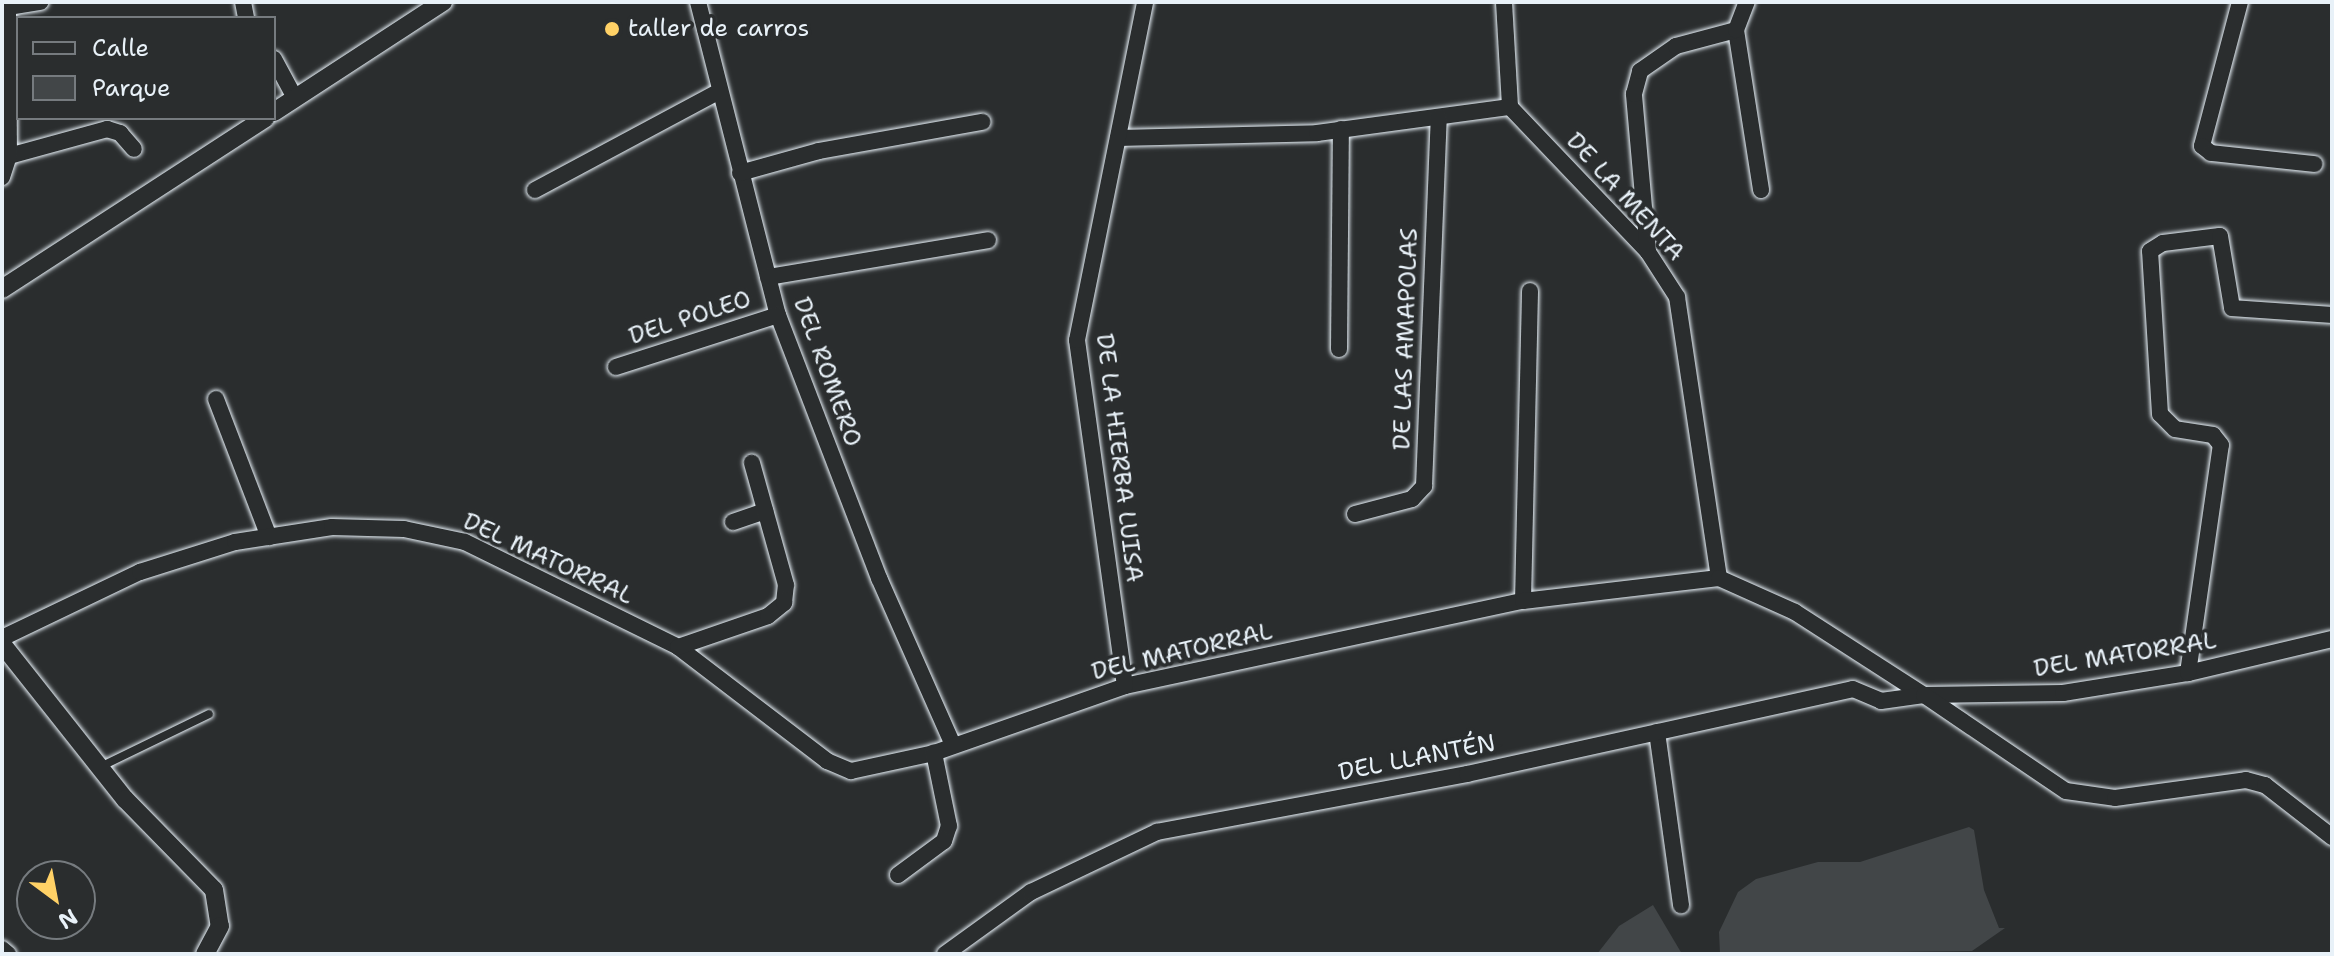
<!DOCTYPE html>
<meta charset="utf-8">
<style>
body{margin:0}
#map{position:relative;width:2334px;height:956px;overflow:hidden;background:#2a2d2e;font-family:"Shantell Sans",sans-serif}
div>[style]{position:absolute}
.green>*{inset:0;background:#424648}
.roads{filter:drop-shadow(0 0 2px #e8f1f8) drop-shadow(0 0 2px #e8f1f8)}
.service>*{height:8px;margin:-4px;padding:0 4px;transform-origin:4px;border-radius:4px;background:#2a2d2e}
.minor>*{height:16px;margin:-8px;padding:0 8px;transform-origin:8px;border-radius:8px;background:#2a2d2e}
.tertiary>*{height:18px;margin:-9px;padding:0 9px;transform-origin:9px;border-radius:9px;background:#2a2d2e}
.dots>*{width:22px;height:22px;translate:-50% -50%;box-sizing:border-box;border:4px solid #2a2d2e;border-radius:50%}
span{translate:-50% -50%;white-space:nowrap;text-align:center;line-height:1.15;-webkit-text-stroke:7px #2a2d2e;paint-order:stroke}
.poi-label{font-size:24px;color:#e8f1f8}
.left{translate:0 -50%;text-align:left}
.street-label{font-size:24px;color:#e8f1f8}
.frame{position:absolute;inset:0;border:4px solid #e8f1f8;pointer-events:none}
.legend{position:absolute;left:16px;top:16px;width:260px;height:104px;box-sizing:border-box;background:#2a2d2e;border:2px solid #767b7f;margin:0;padding:10px 14px;list-style:none;font-size:24px;color:#e8f1f8}
.legend li{display:flex;align-items:center;gap:16px;height:40px}
.legend b{width:40px;border:2px solid #767b7f}
.north{position:absolute;left:16px;top:860px;width:80px;height:80px;box-sizing:border-box;background:#2a2d2e;border:2px solid #767b7f;border-radius:50%;rotate:148deg;font-size:22px;font-weight:700;line-height:32px;text-align:center;color:#e8f1f8}
.north::after{content:'';display:block;margin:auto;width:28px;height:36px;background:#ffd166;clip-path:polygon(50% 0,100% 100%,50% 72%,0 100%)}
</style>
<div id="map">
<div class="green">
<i style="clip-path:polygon(1969px 827px,1974px 830px,1984px 890px,1999px 928px,2005px 928px,1972px 951px,1720px 954px,1719px 932px,1738px 892px,1756px 879px,1818px 862px,1860px 862px)"></i>
<i style="clip-path:polygon(1653px 905px,1682px 954px,1597px 954px,1619px 926px)"></i>
</div>
<div class="roads">
<div class="service">
<i style="left:100px;top:767px;width:121px;rotate:-25.9deg"></i>
</div>
<div class="minor">
<i style="left:243px;top:2px;width:16px;rotate:79deg"></i>
<i style="left:698px;top:2px;width:323px;rotate:75.7deg"></i>
<i style="left:778px;top:315px;width:282px;rotate:69deg"></i>
<i style="left:879px;top:578px;width:183px;rotate:66.1deg"></i>
<i style="left:1504px;top:2px;width:105px;rotate:86.7deg"></i>
<i style="left:1510px;top:107px;width:200px;rotate:46.4deg"></i>
<i style="left:1648px;top:252px;width:54px;rotate:57.2deg"></i>
<i style="left:1677px;top:297px;width:284px;rotate:81.5deg"></i>
<i style="left:2240px;top:2px;width:149px;rotate:104.8deg"></i>
<i style="left:2202px;top:146px;width:11px;rotate:38deg"></i>
<i style="left:2211px;top:153px;width:104px;rotate:6.1deg"></i>
<i style="left:2px;top:8px;width:39px;rotate:-9deg"></i>
<i style="left:1736px;top:30px;width:162px;rotate:81.1deg"></i>
<i style="left:274px;top:59px;width:44px;rotate:61.7deg"></i>
<i style="left:1118px;top:138px;width:199px;rotate:-1.4deg"></i>
<i style="left:1317px;top:133px;width:195px;rotate:-7.7deg"></i>
<i style="left:9px;top:156px;width:102px;rotate:-15.4deg"></i>
<i style="left:107px;top:129px;width:14px;rotate:17deg"></i>
<i style="left:120px;top:133px;width:21px;rotate:49deg"></i>
<i style="left:740px;top:173px;width:82px;rotate:-15.6deg"></i>
<i style="left:819px;top:151px;width:166px;rotate:-10.1deg"></i>
<i style="left:2px;top:177px;width:22px;rotate:-72deg"></i>
<i style="left:9px;top:156px;width:149px;rotate:-90.4deg"></i>
<i style="left:535px;top:190px;width:208px;rotate:-28.2deg"></i>
<i style="left:1648px;top:252px;width:159px;rotate:-95.1deg"></i>
<i style="left:1634px;top:94px;width:24px;rotate:-75deg"></i>
<i style="left:1640px;top:71px;width:44px;rotate:-34.8deg"></i>
<i style="left:1676px;top:46px;width:62px;rotate:-14.9deg"></i>
<i style="left:1736px;top:30px;width:30px;rotate:-69deg"></i>
<i style="left:768px;top:277px;width:223px;rotate:-9.5deg"></i>
<i style="left:1339px;top:349px;width:220px;rotate:-89.5deg"></i>
<i style="left:616px;top:367px;width:170px;rotate:-17.8deg"></i>
<i style="left:216px;top:399px;width:148px;rotate:69deg"></i>
<i style="left:1355px;top:514px;width:59px;rotate:-14.7deg"></i>
<i style="left:1412px;top:499px;width:18px;rotate:-47deg"></i>
<i style="left:1424px;top:486px;width:369px;rotate:-87.7deg"></i>
<i style="left:733px;top:522px;width:34px;rotate:-19deg"></i>
<i style="left:1523px;top:601px;width:310px;rotate:-88.7deg"></i>
<i style="left:2px;top:638px;width:153px;rotate:-25.6deg"></i>
<i style="left:140px;top:572px;width:100px;rotate:-17.5deg"></i>
<i style="left:235px;top:542px;width:98px;rotate:-8.8deg"></i>
<i style="left:332px;top:527px;width:72px;rotate:1.6deg"></i>
<i style="left:404px;top:529px;width:62px;rotate:12deg"></i>
<i style="left:465px;top:542px;width:237px;rotate:26.2deg"></i>
<i style="left:678px;top:647px;width:188px;rotate:37.4deg"></i>
<i style="left:827px;top:761px;width:26px;rotate:23deg"></i>
<i style="left:851px;top:771px;width:85px;rotate:-12.2deg"></i>
<i style="left:934px;top:753px;width:202px;rotate:-19.3deg"></i>
<i style="left:1125px;top:686px;width:407px;rotate:-12.1deg"></i>
<i style="left:1523px;top:601px;width:197px;rotate:-6.7deg"></i>
<i style="left:1719px;top:578px;width:83px;rotate:24.1deg"></i>
<i style="left:1795px;top:612px;width:153px;rotate:32.8deg"></i>
<i style="left:1924px;top:695px;width:139px;rotate:-0.8deg"></i>
<i style="left:2063px;top:693px;width:127px;rotate:-9.1deg"></i>
<i style="left:2188px;top:673px;width:148px;rotate:-13.3deg"></i>
<i style="left:678px;top:647px;width:95px;rotate:-19deg"></i>
<i style="left:768px;top:616px;width:21px;rotate:-39deg"></i>
<i style="left:784px;top:603px;width:18px;rotate:-84deg"></i>
<i style="left:786px;top:585px;width:127px;rotate:-105.6deg"></i>
<i style="left:2188px;top:673px;width:230px;rotate:-81.8deg"></i>
<i style="left:2221px;top:445px;width:13px;rotate:-129deg"></i>
<i style="left:2213px;top:435px;width:38px;rotate:-171deg"></i>
<i style="left:2175px;top:429px;width:21px;rotate:-135deg"></i>
<i style="left:2160px;top:414px;width:163px;rotate:-93.5deg"></i>
<i style="left:2150px;top:251px;width:15px;rotate:-32deg"></i>
<i style="left:2163px;top:243px;width:57px;rotate:-7deg"></i>
<i style="left:2220px;top:236px;width:73px;rotate:80.5deg"></i>
<i style="left:2232px;top:308px;width:100px;rotate:4deg"></i>
<i style="left:1125px;top:686px;width:349px;rotate:-97.9deg"></i>
<i style="left:1077px;top:340px;width:345px;rotate:-78.6deg"></i>
<i style="left:1657px;top:732px;width:175px;rotate:82.1deg"></i>
<i style="left:898px;top:875px;width:57px;rotate:-36.5deg"></i>
<i style="left:944px;top:841px;width:16px;rotate:-72deg"></i>
<i style="left:949px;top:826px;width:75px;rotate:-101.6deg"></i>
<i style="left:2px;top:949px;width:8px;rotate:40deg"></i>
<i style="left:945px;top:954px;width:106px;rotate:-35.8deg"></i>
<i style="left:1031px;top:892px;width:140px;rotate:-25.5deg"></i>
<i style="left:1157px;top:832px;width:315px;rotate:-10.6deg"></i>
<i style="left:1467px;top:774px;width:395px;rotate:-12.4deg"></i>
<i style="left:1853px;top:689px;width:30px;rotate:23deg"></i>
<i style="left:1881px;top:701px;width:43px;rotate:-7.9deg"></i>
<i style="left:1924px;top:695px;width:171px;rotate:34.1deg"></i>
<i style="left:2066px;top:791px;width:49px;rotate:8.1deg"></i>
<i style="left:2115px;top:798px;width:132px;rotate:-7.8deg"></i>
<i style="left:2246px;top:780px;width:20px;rotate:15deg"></i>
<i style="left:2265px;top:785px;width:85px;rotate:37.8deg"></i>
</div>
<div class="tertiary">
<i style="left:274px;top:112px;width:202px;rotate:-33.1deg"></i>
<i style="left:2px;top:289px;width:314px;rotate:-33deg"></i>
<i style="left:2px;top:644px;width:198px;rotate:51.6deg"></i>
<i style="left:125px;top:799px;width:127px;rotate:45.6deg"></i>
<i style="left:214px;top:890px;width:36px;rotate:81deg"></i>
<i style="left:220px;top:926px;width:32px;rotate:118deg"></i>
</div>
</div>
<div class="dots">
<i style="left:612px;top:29px;background:#ffd166"></i>
</div>
<div class="poi-label">
<span class="left" style="left:628px;top:29px">taller de carros</span>
</div>
<div class="street-label">
<span style="left:1625px;top:197px;rotate:48deg">DE LA MENTA</span>
<span style="left:690px;top:318px;rotate:-18deg">DEL POLEO</span>
<span style="left:1406px;top:339px;rotate:-88deg">DE LAS AMAPOLAS</span>
<span style="left:827px;top:372px;rotate:70deg">DEL ROMERO</span>
<span style="left:1119px;top:458px;rotate:83deg">DE LA HIERBA LUISA</span>
<span style="left:548px;top:559px;rotate:25deg">DEL MATORRAL</span>
<span style="left:1182px;top:652px;rotate:-13deg">DEL MATORRAL</span>
<span style="left:2125px;top:655px;rotate:-9deg">DEL MATORRAL</span>
<span style="left:1417px;top:758px;rotate:-11deg">DEL LLANTÉN</span>
</div>
<div class="frame"></div>
<ul class="legend">
<li><b style="height:10px;background:#2a2d2e"></b>Calle</li>
<li><b style="height:22px;background:#424648"></b>Parque</li>
</ul>
<div class="north">N</div>
</div>
